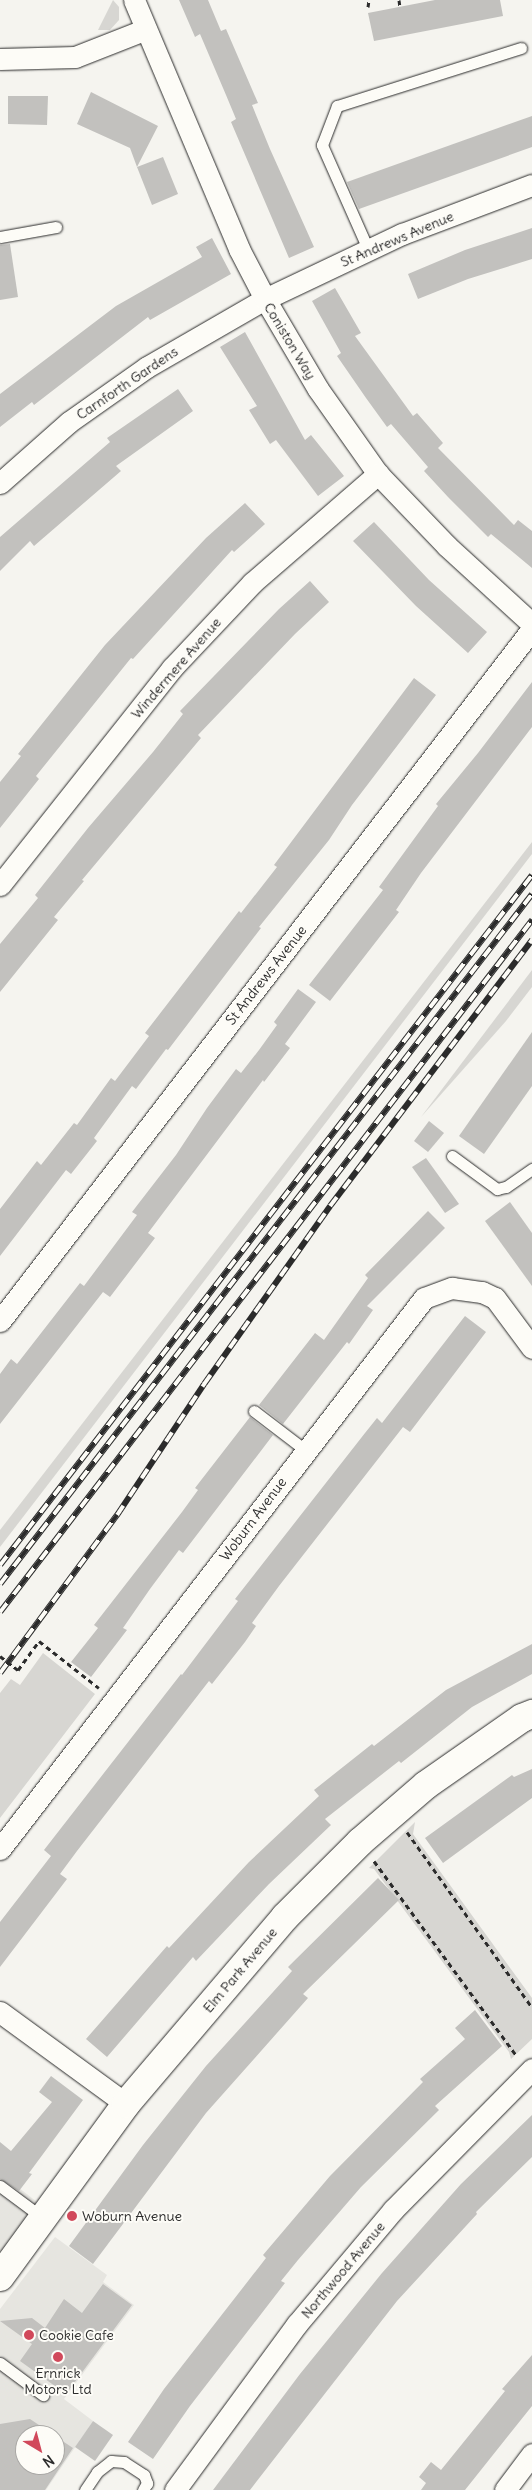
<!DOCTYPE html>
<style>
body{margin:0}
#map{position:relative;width:532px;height:2490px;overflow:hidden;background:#f5f4ef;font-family:Delius,sans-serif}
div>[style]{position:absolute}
.built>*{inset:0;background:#e6e5e0}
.green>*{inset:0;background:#d7d6d2}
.building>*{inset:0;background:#c2c1be}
.path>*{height:3px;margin-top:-1.5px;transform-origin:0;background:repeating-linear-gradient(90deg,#2b2b2b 0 5px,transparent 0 9px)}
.roads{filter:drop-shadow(0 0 1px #2b2b2b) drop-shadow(0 0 1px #2b2b2b)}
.lane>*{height:11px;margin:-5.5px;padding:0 5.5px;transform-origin:5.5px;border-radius:5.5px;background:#fdfcf7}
.street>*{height:21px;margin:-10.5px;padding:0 10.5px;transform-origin:10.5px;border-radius:10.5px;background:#fdfcf7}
.secondary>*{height:28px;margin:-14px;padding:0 14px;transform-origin:14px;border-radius:14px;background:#fdfcf7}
.rail>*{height:5.5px;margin-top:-2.75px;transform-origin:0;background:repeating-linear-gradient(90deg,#fdfcf7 0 11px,#2b2b2b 0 22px);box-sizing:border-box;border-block:1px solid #2b2b2b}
.path-bridge>*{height:3px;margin-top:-1.5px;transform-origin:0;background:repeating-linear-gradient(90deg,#2b2b2b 0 5px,transparent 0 9px)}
.dots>*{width:14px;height:14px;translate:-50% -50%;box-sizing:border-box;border:2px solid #fdfcf7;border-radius:50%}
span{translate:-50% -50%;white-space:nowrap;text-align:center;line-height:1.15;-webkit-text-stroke:4px #fdfcf7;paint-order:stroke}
.street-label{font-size:14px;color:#2b2b2b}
.poi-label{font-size:14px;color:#2b2b2b}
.left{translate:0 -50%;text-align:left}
.north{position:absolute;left:15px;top:2425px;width:50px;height:50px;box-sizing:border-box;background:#fdfcf7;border:1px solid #a9a8a5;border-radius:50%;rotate:143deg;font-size:14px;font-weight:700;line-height:20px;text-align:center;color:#2b2b2b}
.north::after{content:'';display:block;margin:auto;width:18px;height:22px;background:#d1495b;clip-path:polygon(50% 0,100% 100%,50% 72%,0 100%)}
</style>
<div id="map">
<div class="built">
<i style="clip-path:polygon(0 2173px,37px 2202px,0 2254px)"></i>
<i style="clip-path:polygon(evenodd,55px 2237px,107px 2275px,103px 2282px,134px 2305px,64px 2399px,93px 2421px,46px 2490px,0 2490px,0 2309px,55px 2237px,25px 2435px,55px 2435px,55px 2465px,25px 2465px,25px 2435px)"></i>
</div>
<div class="green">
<i style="clip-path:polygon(113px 0,119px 7px,119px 20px,110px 30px,98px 30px)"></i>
<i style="clip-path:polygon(532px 842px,532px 854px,0 1547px,0 1530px)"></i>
<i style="clip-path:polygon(532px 970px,532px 987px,506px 1021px,421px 1117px)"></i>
<i style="clip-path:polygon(43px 1653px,95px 1694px,0 1818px,0 1693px,11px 1679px,20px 1685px)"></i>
<i style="clip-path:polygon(415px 1822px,413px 1834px,532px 1998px,532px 2039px,511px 2059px,509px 2052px,374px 1869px,369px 1868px)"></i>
</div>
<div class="building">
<i style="clip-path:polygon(179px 0,208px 0,221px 31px,226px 29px,258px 103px,252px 105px,270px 149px,314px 247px,289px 258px,231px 122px,236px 119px,226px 95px,200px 34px,195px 37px)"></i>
<i style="clip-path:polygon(435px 0,500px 0,503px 16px,374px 41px,368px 13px)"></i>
<i style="clip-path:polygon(91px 92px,158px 126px,137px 167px,130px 148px,77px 124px)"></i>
<i style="clip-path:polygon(8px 96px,48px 96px,47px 125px,8px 124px)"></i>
<i style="clip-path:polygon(532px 116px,532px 147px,359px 209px,347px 182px)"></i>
<i style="clip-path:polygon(163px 157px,178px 194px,152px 205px,137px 167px)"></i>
<i style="clip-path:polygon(532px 228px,532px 259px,468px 279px,418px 299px,408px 274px,465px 250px)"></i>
<i style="clip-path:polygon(212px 238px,231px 274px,150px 320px,148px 317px,34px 405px,32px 402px,0 427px,0 394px,116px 306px,202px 257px,196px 247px)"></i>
<i style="clip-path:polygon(10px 244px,18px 297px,0 300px,0 245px)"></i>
<i style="clip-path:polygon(335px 288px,361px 333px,355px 336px,413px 416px,417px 413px,443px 443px,438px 448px,514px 525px,518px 520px,532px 531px,532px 568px,491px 534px,488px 537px,448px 497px,424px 471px,428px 467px,391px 424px,387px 427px,366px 398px,337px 356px,341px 353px,312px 301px)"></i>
<i style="clip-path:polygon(245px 332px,305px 440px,311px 435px,344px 476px,318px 496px,276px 440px,270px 444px,249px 410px,257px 406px,220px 347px)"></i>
<i style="clip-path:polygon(178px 389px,193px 411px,116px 466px,121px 471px,34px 546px,30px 541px,0 571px,0 537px,110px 442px,107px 438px)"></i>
<i style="clip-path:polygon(245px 503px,265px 524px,234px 552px,232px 550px,133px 659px,131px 658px,36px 776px,39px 779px,0 828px,0 782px,21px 756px,18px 754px,105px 645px,206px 538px)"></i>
<i style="clip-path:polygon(374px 522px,429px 580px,487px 632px,468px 653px,416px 606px,353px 541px)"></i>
<i style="clip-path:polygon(310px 581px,329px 602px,295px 634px,198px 735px,201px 738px,82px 880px,84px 881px,54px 917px,58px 920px,0 992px,0 944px,38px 898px,35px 895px,88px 828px,153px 752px,183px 714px,180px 711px,279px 609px)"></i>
<i style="clip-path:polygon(414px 678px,436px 695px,352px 805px,329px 840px,259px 927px,261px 928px,168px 1050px,166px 1049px,136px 1089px,132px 1086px,94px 1138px,97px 1141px,71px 1174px,66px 1170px,0 1256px,0 1209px,37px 1161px,41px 1165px,74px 1123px,77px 1125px,111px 1078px,115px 1081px,149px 1036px,145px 1033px,239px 911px,241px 913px,277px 867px,274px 865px)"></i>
<i style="clip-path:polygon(532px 682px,532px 727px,421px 873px,396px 910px,399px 912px,330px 1001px,309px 985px,383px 890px,379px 887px,438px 806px,436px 804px,478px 753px)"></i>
<i style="clip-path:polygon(298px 989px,316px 1002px,285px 1044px,290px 1048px,264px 1082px,263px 1080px,148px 1233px,155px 1238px,110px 1297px,103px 1292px,0 1424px,0 1374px,11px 1359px,17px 1364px,80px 1283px,84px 1286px,137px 1215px,132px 1212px,176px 1155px,207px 1108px,236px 1069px,241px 1073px,259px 1050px,277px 1025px,274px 1022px)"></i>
<i style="clip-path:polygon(532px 1032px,532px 1086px,484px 1154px,459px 1136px)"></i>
<i style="clip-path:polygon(429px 1121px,444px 1133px,428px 1152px,414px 1141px)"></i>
<i style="clip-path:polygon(426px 1158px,459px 1204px,445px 1213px,412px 1167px)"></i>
<i style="clip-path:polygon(510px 1202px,532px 1233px,532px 1286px,485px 1221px)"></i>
<i style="clip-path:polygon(428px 1211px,445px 1228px,367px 1306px,373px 1310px,349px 1344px,347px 1342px,283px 1424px,259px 1405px,315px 1333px,324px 1340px,368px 1278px,365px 1275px)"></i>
<i style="clip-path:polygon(465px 1316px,486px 1332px,410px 1432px,403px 1427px,279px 1586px,252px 1623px,256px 1626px,245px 1642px,212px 1684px,209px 1681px,77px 1851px,60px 1874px,67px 1879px,0 1967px,0 1922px,51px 1856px,44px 1850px,181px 1674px,182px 1675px,238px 1601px,235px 1599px,365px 1433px,377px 1418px,382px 1423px)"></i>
<i style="clip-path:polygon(250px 1417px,273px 1435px,183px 1553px,179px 1550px,150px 1589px,123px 1628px,127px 1630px,91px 1677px,71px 1662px,98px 1628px,94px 1625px,182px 1512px,198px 1490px,195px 1488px)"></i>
<i style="clip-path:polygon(532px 1644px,532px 1674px,472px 1707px,401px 1763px,399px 1761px,325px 1819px,331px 1825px,269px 1884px,196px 1961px,193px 1957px,107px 2057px,86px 2039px,167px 1946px,169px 1948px,249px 1862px,319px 1796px,314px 1790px,372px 1744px,374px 1746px,446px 1690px)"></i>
<i style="clip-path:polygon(532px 1769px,532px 1798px,443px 1863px,425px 1838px,512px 1775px,514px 1777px)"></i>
<i style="clip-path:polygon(378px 1878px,399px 1900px,303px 1994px,308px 1998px,206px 2113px,93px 2264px,69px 2246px,143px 2145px,206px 2066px,292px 1971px,288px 1967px)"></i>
<i style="clip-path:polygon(475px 2010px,502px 2046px,435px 2106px,439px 2110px,361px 2187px,298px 2260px,281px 2281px,285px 2283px,190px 2406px,153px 2459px,128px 2442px,164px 2389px,266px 2258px,263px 2255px,330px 2176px,423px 2082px,420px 2079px,465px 2039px,455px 2028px)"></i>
<i style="clip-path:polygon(51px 2076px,83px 2100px,29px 2173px,32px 2174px,19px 2191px,0 2179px,0 2142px,11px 2151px,52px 2102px,39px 2092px)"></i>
<i style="clip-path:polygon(532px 2115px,532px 2157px,476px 2212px,477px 2214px,397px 2301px,250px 2490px,213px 2490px,300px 2374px,382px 2273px,461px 2184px)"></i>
<i style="clip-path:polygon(103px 2284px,132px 2305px,66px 2394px,20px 2361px,32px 2344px,0 2321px,32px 2318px,45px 2328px,64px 2299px,82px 2313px)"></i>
<i style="clip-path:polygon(532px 2355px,532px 2406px,465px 2490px,421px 2490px,426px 2483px,419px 2477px,431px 2462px,441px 2470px,505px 2391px,502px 2389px)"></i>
<i style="clip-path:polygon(30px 2419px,54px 2435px,25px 2435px,25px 2465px,55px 2465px,55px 2436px,73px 2448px,45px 2490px,0 2490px,0 2424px)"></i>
<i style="clip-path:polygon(93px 2421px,113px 2435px,95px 2461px,75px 2447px)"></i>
</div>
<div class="path">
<i style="left:399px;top:0;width:7px;rotate:82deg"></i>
<i style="left:368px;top:7px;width:7px;rotate:-82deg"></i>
<i style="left:18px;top:1670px;width:36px;rotate:-54deg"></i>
<i style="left:39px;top:1641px;width:76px;rotate:38.1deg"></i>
<i style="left:407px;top:1832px;width:215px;rotate:54.5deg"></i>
<i style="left:374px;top:1861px;width:240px;rotate:53.8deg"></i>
</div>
<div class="roads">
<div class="lane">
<i style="left:0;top:237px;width:57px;rotate:-10.1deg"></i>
<i style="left:368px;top:249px;width:114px;rotate:-113.9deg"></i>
<i style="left:322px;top:145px;width:42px;rotate:-69deg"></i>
<i style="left:337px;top:106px;width:193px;rotate:-17.5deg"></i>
<i style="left:452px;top:1156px;width:56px;rotate:36.3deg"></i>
<i style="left:497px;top:1189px;width:9px;rotate:-13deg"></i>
<i style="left:506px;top:1187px;width:32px;rotate:-35deg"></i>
<i style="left:254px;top:1411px;width:64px;rotate:37.4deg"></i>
<i style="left:0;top:2186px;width:54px;rotate:36.7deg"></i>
<i style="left:0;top:2363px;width:54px;rotate:36.7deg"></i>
<i style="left:85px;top:2490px;width:22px;rotate:-56deg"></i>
<i style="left:97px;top:2472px;width:18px;rotate:-38deg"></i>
<i style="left:111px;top:2461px;width:13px;rotate:4deg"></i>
<i style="left:124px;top:2462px;width:24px;rotate:33deg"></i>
<i style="left:144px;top:2475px;width:9px;rotate:69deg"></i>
<i style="left:147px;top:2483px;width:8px;rotate:120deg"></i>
</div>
<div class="street">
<i style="left:134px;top:0;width:270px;rotate:67.1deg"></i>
<i style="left:239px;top:249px;width:56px;rotate:62.5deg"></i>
<i style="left:265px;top:299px;width:104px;rotate:59.5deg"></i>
<i style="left:318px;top:389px;width:104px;rotate:54.8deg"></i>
<i style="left:378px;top:474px;width:100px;rotate:46.2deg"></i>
<i style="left:447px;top:546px;width:115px;rotate:42.5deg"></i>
<i style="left:0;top:59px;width:75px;rotate:-1.5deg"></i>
<i style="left:75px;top:57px;width:76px;rotate:-21.5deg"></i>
<i style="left:0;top:483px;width:92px;rotate:-41.5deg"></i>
<i style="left:69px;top:422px;width:95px;rotate:-35.2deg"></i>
<i style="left:147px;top:367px;width:136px;rotate:-30deg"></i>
<i style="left:265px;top:299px;width:152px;rotate:-25.4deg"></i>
<i style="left:402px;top:234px;width:139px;rotate:-20.7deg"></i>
<i style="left:0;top:885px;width:277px;rotate:-51.6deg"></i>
<i style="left:172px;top:668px;width:117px;rotate:-46.7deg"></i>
<i style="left:252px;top:583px;width:167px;rotate:-40.9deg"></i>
<i style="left:0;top:1321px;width:873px;rotate:-52.45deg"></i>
<i style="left:0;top:1849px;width:695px;rotate:-52.42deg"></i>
<i style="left:424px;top:1298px;width:30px;rotate:-20deg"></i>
<i style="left:452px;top:1288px;width:30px;rotate:8deg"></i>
<i style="left:482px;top:1292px;width:14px;rotate:25deg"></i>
<i style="left:495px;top:1298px;width:62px;rotate:53.5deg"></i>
<i style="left:0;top:2012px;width:156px;rotate:36.1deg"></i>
<i style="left:175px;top:2490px;width:206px;rotate:-53.7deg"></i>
<i style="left:297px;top:2324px;width:149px;rotate:-49.9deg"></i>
<i style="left:393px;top:2210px;width:198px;rotate:-45.4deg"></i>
<i style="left:505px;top:2490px;width:45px;rotate:-53.1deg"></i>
</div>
<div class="secondary">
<i style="left:0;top:2277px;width:214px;rotate:-53.9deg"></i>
<i style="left:126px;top:2104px;width:245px;rotate:-49.6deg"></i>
<i style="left:285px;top:1917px;width:106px;rotate:-45deg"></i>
<i style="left:360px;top:1842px;width:87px;rotate:-40.8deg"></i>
<i style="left:426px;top:1785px;width:117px;rotate:-34.9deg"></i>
<i style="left:522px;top:1718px;width:11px;rotate:-22deg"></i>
</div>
</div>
<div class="rail">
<i style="left:0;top:1565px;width:871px;rotate:-52.37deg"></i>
<i style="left:0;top:1584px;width:871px;rotate:-52.37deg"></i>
<i style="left:0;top:1612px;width:873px;rotate:-52.45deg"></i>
<i style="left:0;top:1673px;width:197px;rotate:-53.5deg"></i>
<i style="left:117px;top:1515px;width:157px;rotate:-56.4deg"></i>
<i style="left:204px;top:1384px;width:218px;rotate:-54.7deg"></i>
<i style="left:330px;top:1206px;width:334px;rotate:-52.8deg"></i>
</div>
<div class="path-bridge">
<i style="left:0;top:1656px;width:23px;rotate:38deg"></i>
</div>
<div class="dots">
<i style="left:72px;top:2216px;background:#d1495b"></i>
<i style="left:29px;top:2335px;background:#d1495b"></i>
<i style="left:58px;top:2357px;background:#d1495b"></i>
</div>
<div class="street-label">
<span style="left:397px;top:239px;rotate:-23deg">St Andrews Avenue</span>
<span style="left:290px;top:341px;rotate:59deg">Coniston Way</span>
<span style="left:127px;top:383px;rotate:-34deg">Carnforth Gardens</span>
<span style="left:176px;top:668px;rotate:-49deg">Windermere Avenue</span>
<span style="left:266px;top:975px;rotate:-52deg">St Andrews Avenue</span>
<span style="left:253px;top:1519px;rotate:-53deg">Woburn Avenue</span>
<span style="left:240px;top:1970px;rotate:-50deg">Elm Park Avenue</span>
<span style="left:343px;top:2270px;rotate:-50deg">Northwood Avenue</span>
</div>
<div class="poi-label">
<span class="left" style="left:82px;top:2216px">Woburn Avenue</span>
<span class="left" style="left:39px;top:2335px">Cookie Cafe</span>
<span style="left:58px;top:2381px">Ernrick<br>Motors Ltd</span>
</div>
<div class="north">N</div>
</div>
